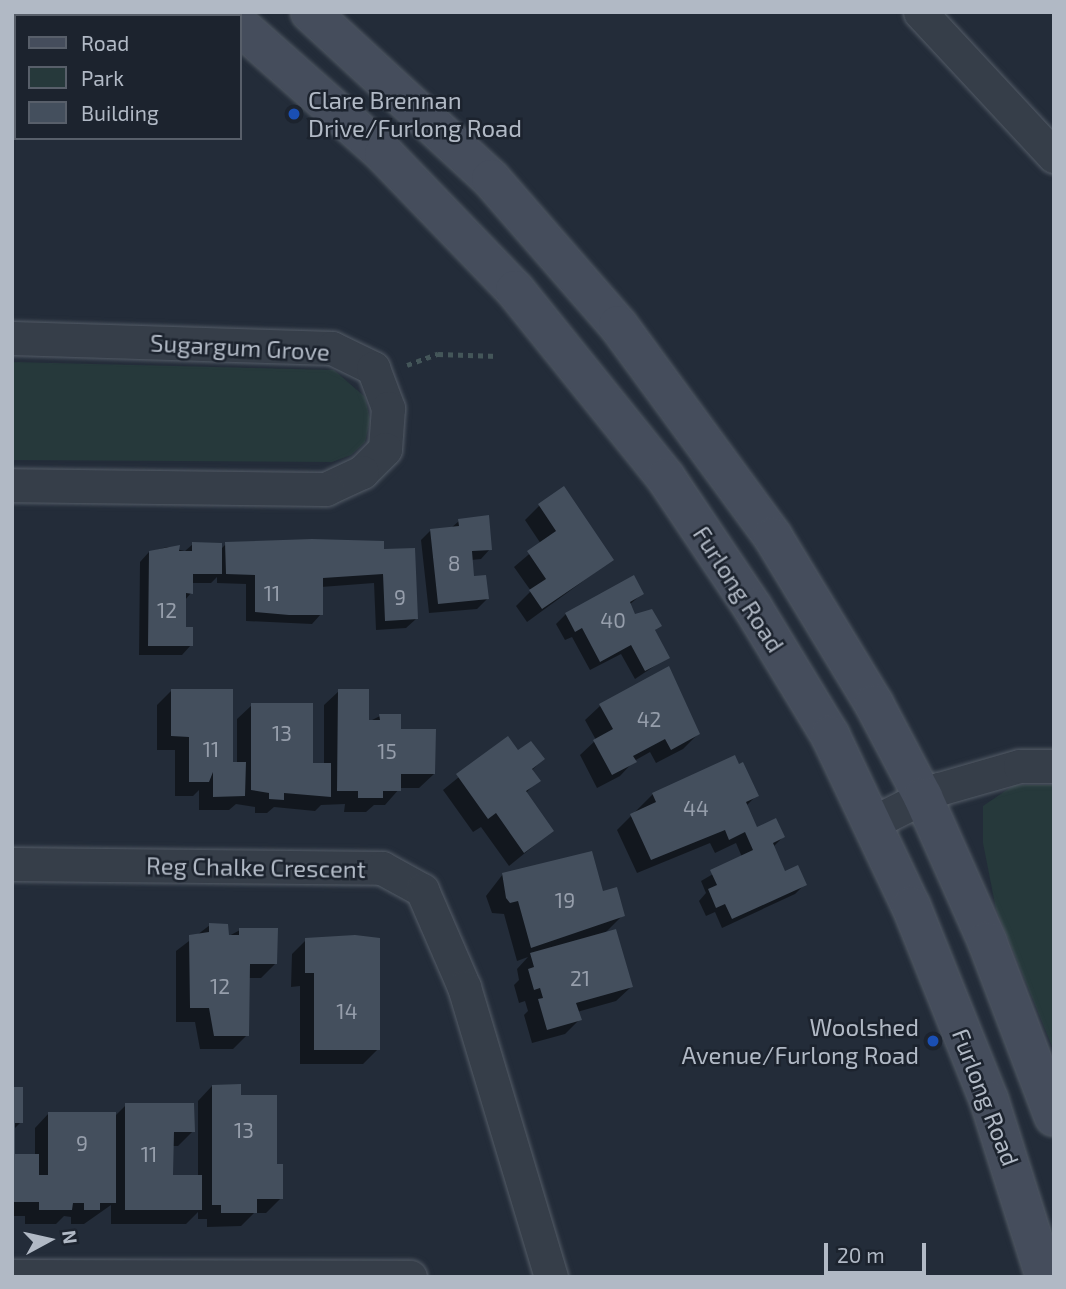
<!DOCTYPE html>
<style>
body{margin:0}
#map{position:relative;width:1066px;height:1289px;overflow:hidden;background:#232c39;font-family:"Exo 2",sans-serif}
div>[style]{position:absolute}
.green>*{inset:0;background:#26393b}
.shadow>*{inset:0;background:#0007}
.building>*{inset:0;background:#444f5d}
.path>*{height:4.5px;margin-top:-2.25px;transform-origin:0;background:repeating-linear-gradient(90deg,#445659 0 5px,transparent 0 10px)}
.roads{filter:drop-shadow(0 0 2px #545c67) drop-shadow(0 0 2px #545c67)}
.street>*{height:33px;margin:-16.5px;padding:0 16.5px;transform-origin:16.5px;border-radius:16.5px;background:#363e49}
.secondary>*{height:38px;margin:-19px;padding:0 19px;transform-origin:19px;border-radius:19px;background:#454d5c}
.dots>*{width:19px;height:19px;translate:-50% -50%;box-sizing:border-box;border:4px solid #1c232e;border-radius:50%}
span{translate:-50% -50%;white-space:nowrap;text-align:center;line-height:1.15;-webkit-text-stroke:5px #1c232e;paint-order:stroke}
.number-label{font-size:21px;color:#969eab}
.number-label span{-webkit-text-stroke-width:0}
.poi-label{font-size:24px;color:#b1b9c5}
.left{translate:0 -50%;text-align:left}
.right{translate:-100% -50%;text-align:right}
.street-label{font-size:24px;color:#b1b9c5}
.frame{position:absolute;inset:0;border:14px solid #b1b9c5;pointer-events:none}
.legend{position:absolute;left:14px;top:14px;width:228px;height:126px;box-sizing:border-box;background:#1c232e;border:2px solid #585f6a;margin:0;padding:9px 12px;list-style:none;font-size:21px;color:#b1b9c5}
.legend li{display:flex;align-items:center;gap:14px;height:35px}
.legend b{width:35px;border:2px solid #585f6a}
.north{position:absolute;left:14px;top:1205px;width:70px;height:70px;-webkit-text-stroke:5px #1c232e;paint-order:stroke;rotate:82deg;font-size:19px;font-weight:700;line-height:28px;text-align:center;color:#b1b9c5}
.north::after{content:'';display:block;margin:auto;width:24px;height:32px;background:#b1b9c5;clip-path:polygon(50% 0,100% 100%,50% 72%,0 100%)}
.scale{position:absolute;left:824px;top:1243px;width:102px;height:32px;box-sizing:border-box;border:4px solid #b1b9c5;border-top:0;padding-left:9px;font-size:21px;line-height:24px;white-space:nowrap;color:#b1b9c5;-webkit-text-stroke:5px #1c232e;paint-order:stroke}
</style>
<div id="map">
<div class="green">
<i style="clip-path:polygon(12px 362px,334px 370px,365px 397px,370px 420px,365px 442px,351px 455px,332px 462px,12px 460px)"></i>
<i style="clip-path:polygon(1014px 785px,1054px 785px,1054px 1051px,996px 909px,983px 843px,983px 806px)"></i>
</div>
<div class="shadow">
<i style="clip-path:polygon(540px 505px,612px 560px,527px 622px,516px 606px,531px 591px,514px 567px,541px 544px,525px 520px)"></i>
<i style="clip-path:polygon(459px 521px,490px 549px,481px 559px,471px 560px,473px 578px,487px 599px,477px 609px,429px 613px,421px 540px,431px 530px,451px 528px)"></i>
<i style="clip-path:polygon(193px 544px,220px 550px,226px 544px,382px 551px,416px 619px,406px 628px,376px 630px,374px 583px,321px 587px,321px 614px,312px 624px,246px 621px,246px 584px,217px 583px,217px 577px,211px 583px,191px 583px,191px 593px,185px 600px,185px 628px,191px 645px,182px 655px,139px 655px,140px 562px,149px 552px,167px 547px,185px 551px)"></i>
<i style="clip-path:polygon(642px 594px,629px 605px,634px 616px,659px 626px,654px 631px,668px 657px,635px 679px,621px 654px,590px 670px,572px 637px,565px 640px,556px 624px,566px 614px)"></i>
<i style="clip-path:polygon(172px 690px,231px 764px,237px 764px,237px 719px,252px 705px,311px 765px,324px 765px,324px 705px,339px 691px,368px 722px,380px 716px,399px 730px,434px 774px,419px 788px,400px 788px,385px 805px,374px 805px,366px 812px,344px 812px,345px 804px,321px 805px,315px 811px,274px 807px,267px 813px,255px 813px,255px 807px,236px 804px,229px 810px,199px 810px,199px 790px,193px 796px,175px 796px,175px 750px,157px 750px,157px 705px)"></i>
<i style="clip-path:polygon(600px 706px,698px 734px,683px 749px,656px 763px,650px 752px,634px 761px,620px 776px,597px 788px,580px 755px,596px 740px,585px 720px)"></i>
<i style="clip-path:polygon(507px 738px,518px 752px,543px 759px,531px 771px,538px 780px,525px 794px,552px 831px,509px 866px,481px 827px,473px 832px,443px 790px)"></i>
<i style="clip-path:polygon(734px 757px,756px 796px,746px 806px,750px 832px,783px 837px,773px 847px,785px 873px,805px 884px,795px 894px,722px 928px,715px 912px,706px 916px,699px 901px,706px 893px,701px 881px,742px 857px,736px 843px,715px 853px,710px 843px,637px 873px,617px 830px,653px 794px)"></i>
<i style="clip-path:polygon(503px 874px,602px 893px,623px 915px,604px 934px,631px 987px,616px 1001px,577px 1012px,580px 1019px,565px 1034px,532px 1043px,524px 1015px,528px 1011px,525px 1001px,519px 1003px,514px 985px,519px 980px,517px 969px,528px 957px,517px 961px,504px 914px,492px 913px,486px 896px)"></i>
<i style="clip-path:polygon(210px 925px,227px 937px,240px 930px,276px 963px,261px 978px,248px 978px,247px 1035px,233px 1049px,200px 1049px,195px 1022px,176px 1022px,176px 951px)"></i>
<i style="clip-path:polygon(306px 940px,378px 1049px,363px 1064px,300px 1064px,300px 986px,291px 987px,292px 954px)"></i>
<i style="clip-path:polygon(212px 1086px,240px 1097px,275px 1166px,281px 1198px,266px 1213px,254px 1213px,241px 1226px,207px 1227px,207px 1219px,198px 1219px,198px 1212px,186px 1224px,111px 1224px,111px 1205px,84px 1224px,71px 1224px,71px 1217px,64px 1216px,56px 1224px,25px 1224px,25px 1216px,12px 1216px,12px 1089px,21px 1122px,13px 1130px,13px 1156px,35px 1156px,35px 1128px,49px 1113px,114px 1117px,126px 1105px,193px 1131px,178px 1146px,172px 1146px,172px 1177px,198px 1177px,198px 1101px)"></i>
</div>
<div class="building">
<i style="clip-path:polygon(564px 486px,614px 560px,542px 609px,529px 590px,546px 579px,527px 551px,556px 531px,538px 504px)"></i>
<i style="clip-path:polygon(489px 515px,492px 550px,472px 551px,474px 576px,486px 575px,489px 599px,438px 604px,430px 529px,459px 526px,458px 519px)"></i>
<i style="clip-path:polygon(312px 539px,384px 541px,384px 549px,415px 548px,418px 619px,385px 621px,383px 574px,323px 578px,323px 615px,289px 615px,255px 612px,255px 575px,226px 574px,225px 542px)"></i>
<i style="clip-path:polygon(192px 542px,222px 543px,222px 574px,193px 574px,193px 594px,186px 593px,186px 627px,193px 627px,193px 646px,148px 646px,149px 551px,180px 545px,179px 551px,192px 551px)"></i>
<i style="clip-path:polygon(634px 575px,644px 594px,630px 602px,635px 614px,652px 609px,662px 626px,655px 630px,670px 658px,645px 671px,631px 645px,600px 662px,582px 628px,575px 632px,565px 613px)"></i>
<i style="clip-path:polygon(669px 666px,700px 734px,671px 750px,665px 739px,633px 756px,637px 762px,612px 775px,593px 740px,613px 729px,599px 704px)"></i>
<i style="clip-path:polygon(171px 689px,233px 689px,233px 762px,246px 762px,245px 796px,213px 797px,213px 772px,209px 782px,189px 782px,189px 737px,171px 736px)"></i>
<i style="clip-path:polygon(338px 689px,369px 689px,369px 720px,380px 720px,379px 714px,401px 714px,401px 729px,436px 729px,435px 774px,401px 774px,401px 791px,383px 791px,383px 798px,358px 798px,358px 791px,337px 791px)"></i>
<i style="clip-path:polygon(251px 703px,313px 703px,313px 763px,331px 763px,331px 797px,284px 793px,284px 800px,269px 799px,269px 793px,251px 790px)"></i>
<i style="clip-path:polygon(508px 736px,518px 750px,531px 741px,545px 759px,532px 769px,541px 781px,526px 791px,554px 831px,524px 853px,496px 813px,488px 819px,456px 774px)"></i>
<i style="clip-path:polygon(735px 755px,739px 764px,743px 762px,759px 796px,746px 802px,757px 827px,776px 818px,785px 837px,773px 843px,785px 871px,798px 865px,807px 885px,732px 919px,725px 904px,716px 908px,708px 889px,717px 885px,710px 870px,753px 850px,745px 832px,729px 840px,725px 830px,651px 860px,630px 814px,656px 802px,652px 793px)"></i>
<i style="clip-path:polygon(592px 851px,603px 891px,617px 887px,625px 916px,531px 948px,518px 901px,510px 903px,506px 898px,502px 873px)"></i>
<i style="clip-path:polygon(209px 923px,228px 924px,229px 935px,239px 935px,239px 928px,278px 928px,277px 964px,250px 964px,249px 1036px,214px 1036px,209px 1008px,190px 1008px,189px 935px,209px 932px)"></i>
<i style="clip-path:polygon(616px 929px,633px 987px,576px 1003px,582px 1020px,547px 1030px,538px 999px,543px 998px,540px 988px,534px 990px,528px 969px,534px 967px,530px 953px)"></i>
<i style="clip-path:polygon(355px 935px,380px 938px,380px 1050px,314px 1050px,314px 973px,305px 973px,305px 938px)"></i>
<i style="clip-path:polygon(241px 1084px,241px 1095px,277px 1095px,277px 1164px,283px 1164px,283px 1199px,257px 1199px,257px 1213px,221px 1213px,221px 1205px,212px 1205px,212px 1085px)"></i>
<i style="clip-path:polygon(12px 1087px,23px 1087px,23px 1123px,15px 1123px,15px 1154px,39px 1154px,39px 1175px,48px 1175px,48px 1112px,116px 1112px,116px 1203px,100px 1203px,100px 1210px,84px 1210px,84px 1203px,73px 1203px,72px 1210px,39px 1210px,39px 1202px,12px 1202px)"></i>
<i style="clip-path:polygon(125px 1103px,194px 1103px,195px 1132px,174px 1132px,173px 1175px,202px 1175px,202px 1210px,125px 1210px)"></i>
</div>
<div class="path">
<i style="left:407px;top:365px;width:33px;rotate:-20deg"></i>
<i style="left:438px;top:354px;width:60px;rotate:1.9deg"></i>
</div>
<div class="roads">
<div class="street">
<i style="left:920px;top:12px;width:197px;rotate:47.1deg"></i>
<i style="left:12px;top:338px;width:320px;rotate:1.8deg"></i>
<i style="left:332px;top:348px;width:46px;rotate:26deg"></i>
<i style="left:373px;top:368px;width:43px;rotate:69.4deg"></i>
<i style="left:388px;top:408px;width:41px;rotate:94.2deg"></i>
<i style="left:385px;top:449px;width:33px;rotate:135deg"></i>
<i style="left:362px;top:472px;width:40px;rotate:155deg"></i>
<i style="left:326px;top:489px;width:314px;rotate:-179.3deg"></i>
<i style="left:874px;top:822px;width:73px;rotate:-26.9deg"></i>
<i style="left:939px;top:789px;width:84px;rotate:-15.9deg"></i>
<i style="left:1020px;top:766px;width:34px"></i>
<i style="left:12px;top:864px;width:370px;rotate:0.6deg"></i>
<i style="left:382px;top:868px;width:46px;rotate:28.8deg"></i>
<i style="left:422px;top:890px;width:106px;rotate:66.6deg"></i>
<i style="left:464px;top:987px;width:303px;rotate:73.3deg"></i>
<i style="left:12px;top:1276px;width:398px;rotate:0.1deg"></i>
</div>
<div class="secondary">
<i style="left:310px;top:12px;width:246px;rotate:42.7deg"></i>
<i style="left:491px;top:179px;width:194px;rotate:49deg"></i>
<i style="left:618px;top:325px;width:263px;rotate:53.8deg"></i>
<i style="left:773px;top:537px;width:195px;rotate:58.8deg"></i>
<i style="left:874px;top:704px;width:105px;rotate:62.2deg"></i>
<i style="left:923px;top:797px;width:158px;rotate:66deg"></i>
<i style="left:987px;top:941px;width:188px;rotate:69.2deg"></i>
<i style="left:240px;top:26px;width:193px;rotate:41.6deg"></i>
<i style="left:384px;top:154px;width:189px;rotate:46.1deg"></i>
<i style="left:515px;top:290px;width:241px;rotate:51.2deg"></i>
<i style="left:666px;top:478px;width:156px;rotate:56.2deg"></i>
<i style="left:753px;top:608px;width:149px;rotate:58.8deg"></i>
<i style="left:830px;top:735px;width:189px;rotate:64.7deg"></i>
<i style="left:911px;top:906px;width:209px;rotate:68.1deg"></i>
<i style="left:989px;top:1100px;width:186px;rotate:72.4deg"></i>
</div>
</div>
<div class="dots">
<i style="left:294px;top:114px;background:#1a4fb4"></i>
<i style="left:933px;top:1041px;background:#1a4fb4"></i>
</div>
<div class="number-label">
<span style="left:454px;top:563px">8</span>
<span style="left:272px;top:593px">11</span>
<span style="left:400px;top:597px">9</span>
<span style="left:167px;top:610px">12</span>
<span style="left:613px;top:620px">40</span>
<span style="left:649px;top:719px">42</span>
<span style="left:282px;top:733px">13</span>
<span style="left:211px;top:749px">11</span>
<span style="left:387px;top:751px">15</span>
<span style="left:696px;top:808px">44</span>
<span style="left:565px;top:900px">19</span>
<span style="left:580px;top:978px">21</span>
<span style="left:220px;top:986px">12</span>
<span style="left:347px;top:1011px">14</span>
<span style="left:244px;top:1130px">13</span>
<span style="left:82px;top:1143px">9</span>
<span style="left:149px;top:1154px">11</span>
</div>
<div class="poi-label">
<span class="left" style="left:308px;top:114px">Clare Brennan<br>Drive/Furlong Road</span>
<span class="right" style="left:919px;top:1041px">Woolshed<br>Avenue/Furlong Road</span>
</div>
<div class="street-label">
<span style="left:240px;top:347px;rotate:3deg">Sugargum Grove</span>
<span style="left:739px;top:589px;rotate:57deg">Furlong Road</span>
<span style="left:256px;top:867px;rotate:1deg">Reg Chalke Crescent</span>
<span style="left:986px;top:1097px;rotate:69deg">Furlong Road</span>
</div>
<div class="frame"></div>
<ul class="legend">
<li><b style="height:9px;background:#454d5c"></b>Road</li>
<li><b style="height:19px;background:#26393b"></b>Park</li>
<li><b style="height:19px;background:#444f5d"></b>Building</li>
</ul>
<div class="north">N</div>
<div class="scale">20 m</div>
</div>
